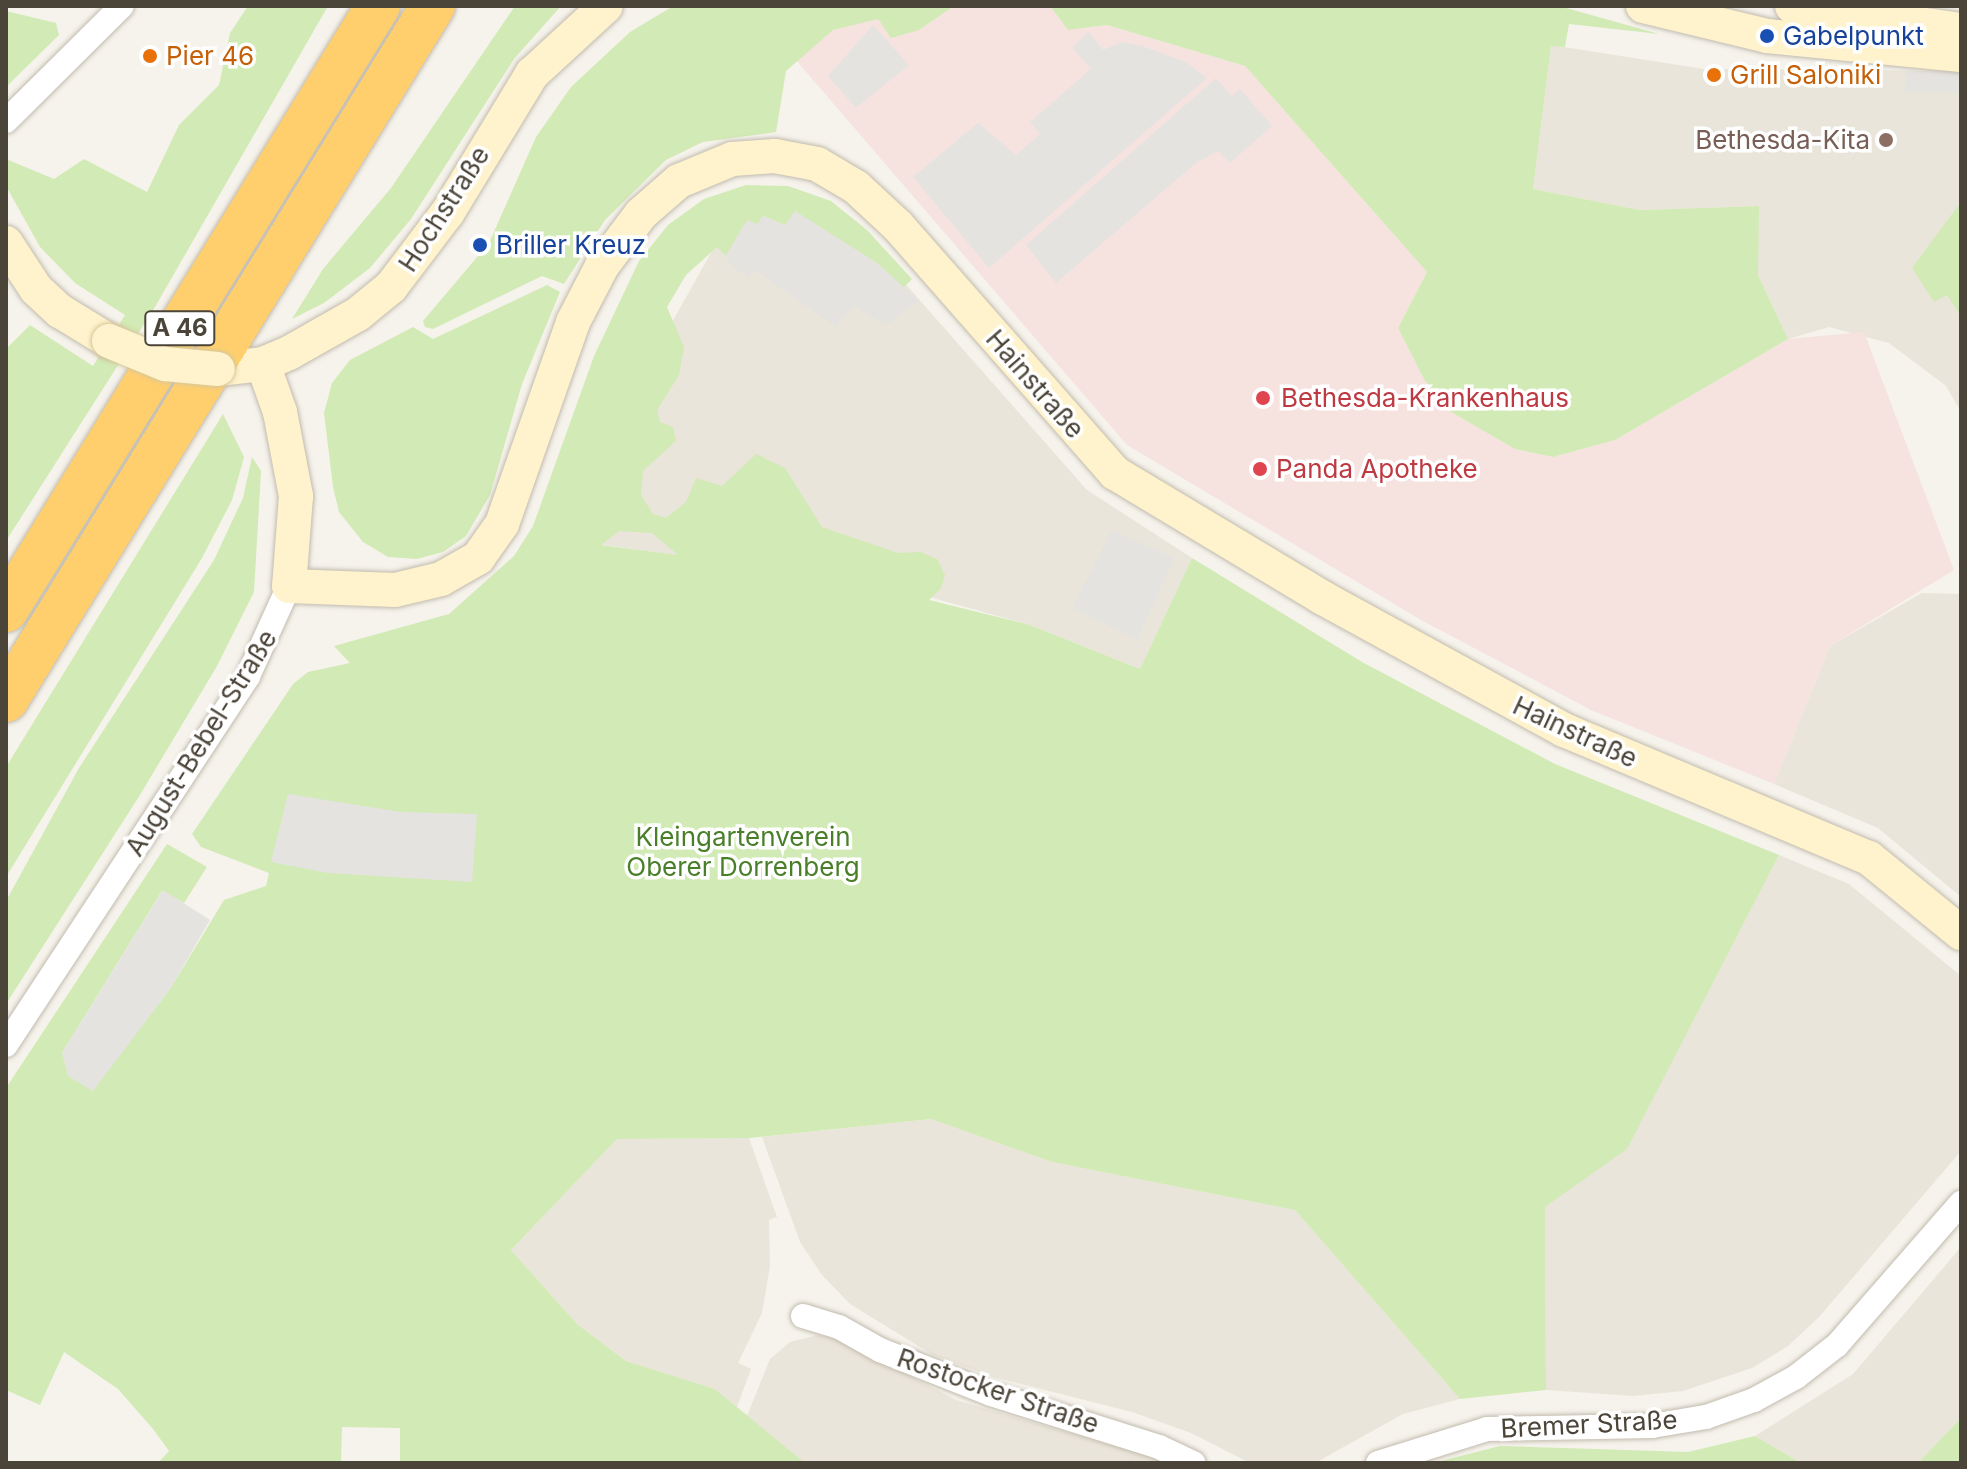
<!DOCTYPE html>
<meta charset="utf-8">
<style>
body{margin:0}
#map{position:relative;width:1967px;height:1469px;overflow:hidden;background:#f6f3ec;font-family:Inter,sans-serif}
div>[style]{position:absolute}
.residential>*{inset:0;background:#eae5da}
.medical>*{inset:0;background:#f6e3e0}
.green>*{inset:0;background:#d2eab5}
.parking>*{inset:0;background:#e5e3e0}
.roads{filter:drop-shadow(0 0 2px #c2bbae) drop-shadow(0 0 2px #c2bbae)}
.street>*{height:24px;margin:-12px;padding:0 12px;transform-origin:12px;border-radius:12px;background:#fff}
.secondary>*{height:34px;margin:-17px;padding:0 17px;transform-origin:17px;border-radius:17px;background:#fff3cd}
.highway>*{height:44px;margin:-22px;padding:0 22px;transform-origin:22px;border-radius:22px;background:#ffcf6e}
.bridges{filter:drop-shadow(0 0 2px #d6c79b) drop-shadow(0 0 2px #d6c79b)}
.secondary-bridge>*{height:34px;margin:-17px;padding:0 17px;transform-origin:17px;border-radius:17px;background:#fff3cd}
.dots>*{width:22px;height:22px;translate:-50% -50%;box-sizing:border-box;border:4px solid #fff;border-radius:50%}
span{translate:-50% -50%;white-space:nowrap;text-align:center;line-height:1.15;-webkit-text-stroke:7px #fff;paint-order:stroke}
.shield-label span{padding:2px 6px;background:#fff;border:2px solid;border-radius:6px;-webkit-text-stroke-width:0}
.shield-label{font-size:24px;color:#4b4439;font-weight:700}
.transit-label{font-size:26px;color:#164399}
.left{translate:0 -50%;text-align:left}
.food-label{font-size:26px;color:#c56008}
.education-label{font-size:26px;color:#785e54}
.right{translate:-100% -50%;text-align:right}
.street-label{font-size:26px;color:#4b4439}
.health-label{font-size:26px;color:#be3a42}
.park-label{font-size:26px;color:#4a7f2a}
.frame{position:absolute;inset:0;border:8px solid #4b4439;pointer-events:none}
</style>
<div id="map">
<div class="residential">
<i style="clip-path:polygon(1551px 45px,1704px 69px,1961px 71px,1961px 412px,1946px 386px,1889px 343px,1829px 327px,1788px 339px,1758px 275px,1758px 206px,1640px 210px,1533px 189px)"></i>
<i style="clip-path:polygon(743px 212px,880px 255px,1087px 490px,1192px 558px,1140px 669px,1030px 625px,883px 584px,597px 544px,662px 340px,712px 251px)"></i>
<i style="clip-path:polygon(1922px 593px,1961px 594px,1961px 897px,1878px 828px,1774px 784px,1830px 646px)"></i>
<i style="clip-path:polygon(1779px 855px,1849px 884px,1961px 976px,1961px 1151px,1820px 1316px,1788px 1346px,1752px 1368px,1683px 1391px,1633px 1396px,1546px 1390px,1545px 1207px,1627px 1148px)"></i>
<i style="clip-path:polygon(931px 1119px,1052px 1162px,1295px 1210px,1460px 1399px,1403px 1414px,1315px 1463px,1250px 1463px,1191px 1433px,1132px 1412px,993px 1377px,933px 1355px,850px 1304px,822px 1275px,800px 1242px,762px 1137px)"></i>
<i style="clip-path:polygon(749px 1138px,777px 1217px,769px 1220px,770px 1266px,762px 1313px,738px 1363px,751px 1369px,737px 1407px,715px 1389px,626px 1361px,577px 1324px,511px 1250px,617px 1139px)"></i>
<i style="clip-path:polygon(1961px 1247px,1961px 1418px,1918px 1463px,1801px 1463px,1755px 1436px,1853px 1374px)"></i>
<i style="clip-path:polygon(818px 1335px,843px 1340px,956px 1400px,1173px 1463px,805px 1463px,747px 1416px,770px 1359px,790px 1342px)"></i>
</div>
<div class="medical">
<i style="clip-path:polygon(954px 6px,1050px 6px,1068px 30px,1107px 25px,1245px 66px,1427px 272px,1398px 328px,1424px 379px,1447px 409px,1515px 449px,1553px 457px,1615px 440px,1788px 339px,1864px 332px,1954px 570px,1830px 646px,1774px 784px,1591px 710px,1421px 620px,1127px 445px,795px 59px,833px 30px,861px 20px,878px 19px,919px 30px)"></i>
</div>
<div class="green">
<i style="clip-path:polygon(248px 6px,328px 6px,155px 307px,6px 541px,6px 349px,30px 325px,93px 366px,125px 315px,75px 283px,40px 247px,6px 186px,6px 159px,54px 179px,84px 159px,147px 192px,179px 125px,219px 85px,230px 33px)"></i>
<i style="clip-path:polygon(515px 6px,561px 6px,514px 59px,411px 219px,370px 268px,324px 303px,292px 319px,323px 269px,391px 188px)"></i>
<i style="clip-path:polygon(954px 6px,919px 30px,891px 38px,878px 19px,833px 30px,786px 71px,776px 132px,703px 142px,666px 160px,605px 220px,564px 284px,542px 276px,433px 329px,425px 327px,423px 321px,489px 243px,536px 137px,571px 87px,630px 32px,670px 8px)"></i>
<i style="clip-path:polygon(1050px 6px,1559px 6px,1659px 34px,1569px 24px,1565px 47px,1551px 46px,1533px 189px,1640px 210px,1759px 206px,1758px 275px,1788px 339px,1615px 440px,1553px 457px,1515px 449px,1446px 409px,1424px 379px,1398px 328px,1427px 272px,1245px 66px,1107px 25px,1068px 30px)"></i>
<i style="clip-path:polygon(6px 11px,56px 23px,59px 35px,6px 87px)"></i>
<i style="clip-path:polygon(evenodd,746px 185px,788px 186px,831px 201px,867px 230px,912px 279px,903px 288px,877px 263px,763px 216px,757px 225px,747px 220px,726px 256px,717px 247px,686px 275px,667px 307px,684px 347px,679px 375px,657px 410px,660px 422px,673px 427px,676px 441px,643px 471px,641px 495px,653px 514px,666px 518px,686px 502px,696px 478px,722px 486px,756px 454px,785px 468px,822px 527px,898px 553px,921px 552px,937px 559px,945px 575px,941px 588px,929px 600px,1030px 625px,1140px 669px,1192px 558px,1362px 662px,1555px 764px,1779px 855px,1627px 1149px,1545px 1207px,1546px 1390px,1460px 1399px,1295px 1210px,1052px 1162px,931px 1119px,749px 1138px,617px 1139px,511px 1250px,577px 1324px,626px 1361px,715px 1389px,805px 1463px,400px 1463px,400px 1428px,342px 1427px,341px 1463px,158px 1463px,169px 1451px,153px 1429px,118px 1389px,64px 1352px,40px 1405px,6px 1390px,6px 1088px,167px 844px,207px 867px,184px 903px,162px 891px,62px 1053px,92px 1091px,170px 989px,224px 900px,266px 886px,269px 873px,201px 847px,192px 834px,293px 684px,308px 672px,350px 663px,334px 646px,449px 614px,514px 556px,533px 526px,594px 356px,639px 261px,668px 225px,704px 199px,746px 185px,619px 531px,652px 533px,678px 555px,601px 545px,619px 531px)"></i>
<i style="clip-path:polygon(1961px 202px,1961px 316px,1947px 295px,1934px 302px,1912px 268px)"></i>
<i style="clip-path:polygon(547px 285px,560px 292px,522px 384px,490px 495px,466px 536px,443px 552px,417px 559px,388px 557px,363px 542px,339px 512px,333px 487px,324px 413px,332px 383px,350px 360px,413px 327px,433px 339px)"></i>
<i style="clip-path:polygon(223px 414px,244px 457px,232px 500px,202px 558px,6px 877px,6px 767px)"></i>
<i style="clip-path:polygon(252px 457px,261px 471px,254px 592px,217px 666px,140px 795px,6px 1004px,6px 901px,79px 768px,214px 560px,243px 498px)"></i>
<i style="clip-path:polygon(1961px 1418px,1961px 1463px,1918px 1463px)"></i>
<i style="clip-path:polygon(1755px 1436px,1801px 1463px,1433px 1463px,1500px 1446px,1688px 1452px)"></i>
</div>
<div class="parking">
<i style="clip-path:polygon(873px 25px,909px 65px,856px 108px,828px 76px)"></i>
<i style="clip-path:polygon(1089px 32px,1103px 50px,1122px 42px,1142px 46px,1186px 62px,1207px 78px,989px 268px,913px 177px,978px 123px,1016px 155px,1040px 134px,1030px 122px,1091px 69px,1072px 47px)"></i>
<i style="clip-path:polygon(1905px 72px,1961px 72px,1961px 92px,1905px 92px)"></i>
<i style="clip-path:polygon(1216px 78px,1232px 96px,1240px 89px,1272px 126px,1230px 163px,1218px 151px,1196px 163px,1056px 283px,1026px 245px)"></i>
<i style="clip-path:polygon(795px 211px,877px 263px,919px 301px,886px 325px,853px 306px,836px 327px,755px 270px,749px 278px,732px 266px,726px 256px,747px 220px,757px 224px,763px 216px,785px 225px)"></i>
<i style="clip-path:polygon(1112px 530px,1174px 558px,1137px 640px,1072px 608px)"></i>
<i style="clip-path:polygon(288px 794px,401px 812px,477px 814px,472px 882px,328px 873px,271px 862px)"></i>
<i style="clip-path:polygon(163px 890px,210px 920px,170px 989px,93px 1091px,68px 1076px,62px 1053px)"></i>
</div>
<div class="roads">
<div class="street">
<i style="left:6px;top:121px;width:163px;rotate:-44.8deg"></i>
<i style="left:6px;top:1045px;width:441px;rotate:-56.7deg"></i>
<i style="left:248px;top:676px;width:99px;rotate:-65.5deg"></i>
<i style="left:803px;top:1316px;width:38px;rotate:17deg"></i>
<i style="left:839px;top:1327px;width:47px;rotate:29.3deg"></i>
<i style="left:880px;top:1350px;width:119px;rotate:21.6deg"></i>
<i style="left:991px;top:1394px;width:176px;rotate:17.5deg"></i>
<i style="left:1159px;top:1447px;width:38px;rotate:25deg"></i>
<i style="left:1378px;top:1463px;width:114px;rotate:-17.3deg"></i>
<i style="left:1487px;top:1429px;width:165px;rotate:-1deg"></i>
<i style="left:1652px;top:1426px;width:55px;rotate:-9.5deg"></i>
<i style="left:1706px;top:1417px;width:51px;rotate:-19.5deg"></i>
<i style="left:1754px;top:1400px;width:48px;rotate:-28.7deg"></i>
<i style="left:1796px;top:1377px;width:52px;rotate:-38deg"></i>
<i style="left:1837px;top:1345px;width:189px;rotate:-48.9deg"></i>
</div>
<div class="secondary">
<i style="left:1643px;top:6px;width:128px;rotate:13.6deg"></i>
<i style="left:1767px;top:36px;width:195px;rotate:5.6deg"></i>
<i style="left:1792px;top:6px;width:171px;rotate:8.1deg"></i>
<i style="left:6px;top:243px;width:55px;rotate:56.9deg"></i>
<i style="left:36px;top:289px;width:33px;rotate:43deg"></i>
<i style="left:60px;top:311px;width:57px;rotate:31.5deg"></i>
<i style="left:263px;top:364px;width:51px;rotate:70.5deg"></i>
<i style="left:280px;top:412px;width:86px;rotate:79.2deg"></i>
<i style="left:296px;top:496px;width:90px;rotate:94.4deg"></i>
<i style="left:289px;top:586px;width:106px;rotate:2.2deg"></i>
<i style="left:395px;top:590px;width:47px;rotate:-13.4deg"></i>
<i style="left:441px;top:579px;width:43px;rotate:-29.6deg"></i>
<i style="left:478px;top:558px;width:42px;rotate:-54.8deg"></i>
<i style="left:502px;top:524px;width:214px;rotate:-70.6deg"></i>
<i style="left:573px;top:322px;width:63px;rotate:-62.6deg"></i>
<i style="left:602px;top:266px;width:65px;rotate:-53.1deg"></i>
<i style="left:641px;top:214px;width:50px;rotate:-41deg"></i>
<i style="left:679px;top:181px;width:57px;rotate:-22.5deg"></i>
<i style="left:732px;top:159px;width:43px;rotate:-4deg"></i>
<i style="left:775px;top:156px;width:43px;rotate:10.8deg"></i>
<i style="left:817px;top:164px;width:45px;rotate:30.5deg"></i>
<i style="left:856px;top:187px;width:57px;rotate:42.9deg"></i>
<i style="left:898px;top:226px;width:329px;rotate:48.7deg"></i>
<i style="left:1115px;top:473px;width:243px;rotate:31deg"></i>
<i style="left:1323px;top:598px;width:275px;rotate:28.7deg"></i>
<i style="left:1564px;top:730px;width:331px;rotate:22.8deg"></i>
<i style="left:1869px;top:858px;width:119px;rotate:39.2deg"></i>
<i style="left:218px;top:369px;width:45px;rotate:-6.3deg"></i>
<i style="left:263px;top:364px;width:28px;rotate:-23deg"></i>
<i style="left:289px;top:353px;width:79px;rotate:-29.5deg"></i>
<i style="left:358px;top:314px;width:43px;rotate:-39.3deg"></i>
<i style="left:391px;top:287px;width:94px;rotate:-52.8deg"></i>
<i style="left:448px;top:212px;width:162px;rotate:-58.7deg"></i>
<i style="left:532px;top:74px;width:100px;rotate:-42.6deg"></i>
</div>
<div class="highway">
<i style="left:6px;top:610px;width:709px;rotate:-58.37deg"></i>
<i style="left:6px;top:700px;width:815px;rotate:-58.4deg"></i>
</div>
</div>
<div class="bridges">
<div class="secondary-bridge">
<i style="left:109px;top:341px;width:61px;rotate:22.3deg"></i>
<i style="left:165px;top:364px;width:53px;rotate:5.4deg"></i>
</div>
</div>
<div class="dots">
<i style="left:1767px;top:36px;background:#1a4fb4"></i>
<i style="left:150px;top:56px;background:#e8710a"></i>
<i style="left:1714px;top:75px;background:#e8710a"></i>
<i style="left:1886px;top:140px;background:#8d6e63"></i>
<i style="left:480px;top:245px;background:#1a4fb4"></i>
<i style="left:1263px;top:398px;background:#e0444e"></i>
<i style="left:1260px;top:469px;background:#e0444e"></i>
</div>
<div class="shield-label">
<span style="left:180px;top:328px">A 46</span>
</div>
<div class="transit-label">
<span class="left" style="left:1783px;top:36px">Gabelpunkt</span>
<span class="left" style="left:496px;top:245px">Briller Kreuz</span>
</div>
<div class="food-label">
<span class="left" style="left:166px;top:56px">Pier 46</span>
<span class="left" style="left:1730px;top:75px">Grill Saloniki</span>
</div>
<div class="education-label">
<span class="right" style="left:1870px;top:140px">Bethesda-Kita</span>
</div>
<div class="street-label">
<span style="left:444px;top:209px;rotate:-57deg">Hochstraße</span>
<span style="left:1035px;top:384px;rotate:49deg">Hainstraße</span>
<span style="left:1575px;top:732px;rotate:25deg">Hainstraße</span>
<span style="left:201px;top:743px;rotate:-58deg">August-Bebel-Straße</span>
<span style="left:998px;top:1391px;rotate:19deg">Rostocker Straße</span>
<span style="left:1589px;top:1424px;rotate:-3deg">Bremer Straße</span>
</div>
<div class="health-label">
<span class="left" style="left:1281px;top:398px">Bethesda-Krankenhaus</span>
<span class="left" style="left:1276px;top:469px">Panda Apotheke</span>
</div>
<div class="park-label">
<span style="left:743px;top:852px">Kleingartenverein<br>Oberer Dorrenberg</span>
</div>
<div class="frame"></div>
</div>
